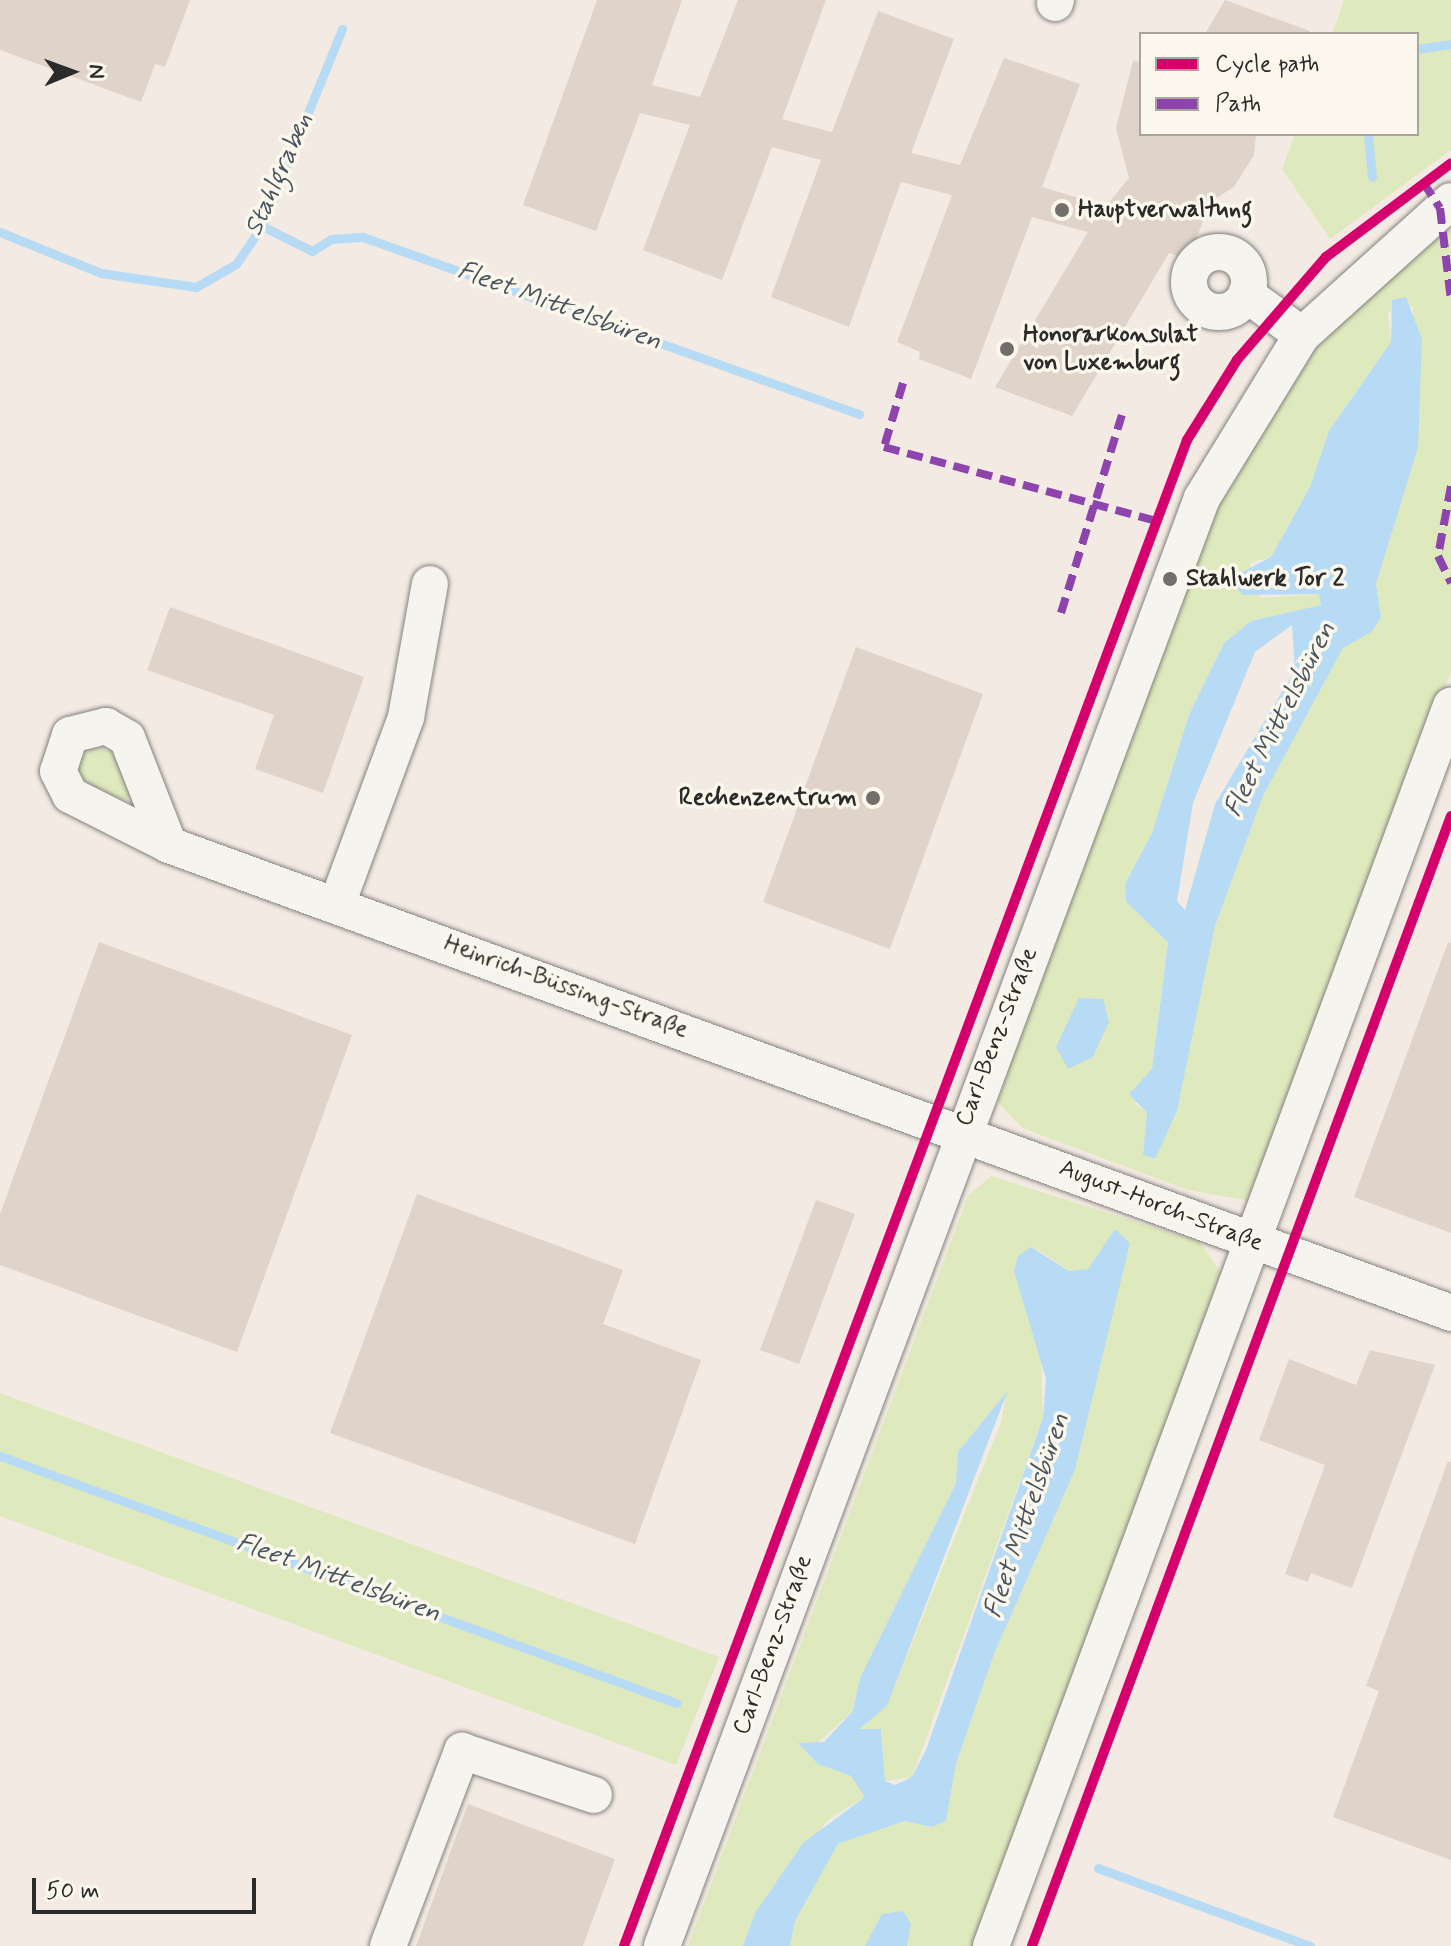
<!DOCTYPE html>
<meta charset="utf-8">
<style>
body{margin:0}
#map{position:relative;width:1451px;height:1946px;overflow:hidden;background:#f3ebe3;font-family:Mynerve,sans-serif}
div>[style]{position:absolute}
.green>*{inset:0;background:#dee9bd}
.water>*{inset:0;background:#b7dbf4}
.stream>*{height:9px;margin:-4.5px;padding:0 4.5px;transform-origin:4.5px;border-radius:4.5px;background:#b7dbf4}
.building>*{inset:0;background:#dfd3ca}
.roads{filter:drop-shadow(0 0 2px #85817e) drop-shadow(0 0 2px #85817e)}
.minor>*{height:36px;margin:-18px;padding:0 18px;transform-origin:18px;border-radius:18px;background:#f6f4ef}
.minor>.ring{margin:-18px;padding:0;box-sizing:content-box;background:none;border:36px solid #f6f4ef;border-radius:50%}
.quiet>*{height:8px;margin-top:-4px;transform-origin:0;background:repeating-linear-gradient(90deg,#8e44ad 0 16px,transparent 0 24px)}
.cycleway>*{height:10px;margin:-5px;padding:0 5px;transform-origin:5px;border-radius:5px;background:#d6006c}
.dots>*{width:22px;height:22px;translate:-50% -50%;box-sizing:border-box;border:4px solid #fbf7ec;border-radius:50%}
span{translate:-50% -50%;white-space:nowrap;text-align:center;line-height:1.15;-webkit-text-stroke:7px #fbf7ec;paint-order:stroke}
.poi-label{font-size:24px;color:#2b2b2b;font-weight:700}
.left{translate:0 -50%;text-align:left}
.right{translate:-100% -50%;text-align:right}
.street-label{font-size:24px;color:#2b2b2b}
.water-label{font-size:26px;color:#48555f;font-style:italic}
.legend{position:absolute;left:1139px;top:32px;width:280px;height:104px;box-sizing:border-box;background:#fbf7ec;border:2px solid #a8a59f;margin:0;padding:10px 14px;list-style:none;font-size:24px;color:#2b2b2b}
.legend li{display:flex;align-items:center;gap:16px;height:40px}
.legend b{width:40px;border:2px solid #a8a59f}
.north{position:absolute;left:32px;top:32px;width:80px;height:80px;-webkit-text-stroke:6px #fbf7ec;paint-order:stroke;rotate:89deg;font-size:22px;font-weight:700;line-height:32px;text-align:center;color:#2b2b2b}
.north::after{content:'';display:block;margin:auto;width:28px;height:36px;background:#2b2b2b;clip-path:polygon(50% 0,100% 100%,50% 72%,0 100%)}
.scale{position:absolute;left:32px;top:1878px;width:224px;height:36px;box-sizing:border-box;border:4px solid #2b2b2b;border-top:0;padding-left:10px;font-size:24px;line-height:28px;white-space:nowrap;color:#2b2b2b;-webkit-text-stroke:6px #fbf7ec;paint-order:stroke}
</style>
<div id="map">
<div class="green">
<i style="clip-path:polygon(1344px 0,1451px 0,1451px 150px,1330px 239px,1282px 169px,1295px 134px,1417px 134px,1417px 34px,1332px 34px)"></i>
<i style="clip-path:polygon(evenodd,1451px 228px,1451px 671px,1257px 1192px,1251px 1201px,1188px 1190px,1022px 1128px,998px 1102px,1014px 1051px,1215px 509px,1309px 356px,1374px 288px,1451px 228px,1413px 306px,1418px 448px,1376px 584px,1381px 617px,1343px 648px,1263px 796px,1215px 926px,1177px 1111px,1154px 1159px,1143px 1155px,1147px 1113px,1135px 1104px,1152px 1069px,1168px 941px,1126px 902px,1125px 884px,1152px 833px,1189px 715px,1224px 643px,1251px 621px,1321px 605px,1320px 594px,1260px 598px,1250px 563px,1271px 557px,1310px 487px,1329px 431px,1391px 342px,1388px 312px,1413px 306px)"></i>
<i style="clip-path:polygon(92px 746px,114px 752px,133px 793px,126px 800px,88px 789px,78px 778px,77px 763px)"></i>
<i style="clip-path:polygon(991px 1176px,1200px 1242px,1221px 1273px,980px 1946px,790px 1946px,795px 1921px,838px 1844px,905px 1821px,932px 1827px,946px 1821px,956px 1764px,994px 1654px,1075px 1470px,1129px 1244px,1115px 1229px,1088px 1269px,1069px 1271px,1037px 1249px,1043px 1418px,912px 1777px,885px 1781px,881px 1729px,858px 1730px,887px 1705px,1000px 1425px,1007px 1391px,958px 1452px,956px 1483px,860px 1678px,853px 1711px,815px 1745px,818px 1764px,851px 1776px,865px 1797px,829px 1819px,755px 1913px,743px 1946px,688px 1946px,968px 1196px)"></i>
<i style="clip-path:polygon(0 1393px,719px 1657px,676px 1765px,0 1516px)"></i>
</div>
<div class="water">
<i style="clip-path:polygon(evenodd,1406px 297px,1422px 339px,1418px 448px,1376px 584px,1381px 617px,1373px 631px,1343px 648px,1263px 796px,1215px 926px,1177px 1111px,1155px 1159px,1143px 1155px,1147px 1113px,1129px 1094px,1152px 1069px,1168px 942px,1126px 902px,1125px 884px,1152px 833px,1189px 715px,1224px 643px,1251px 621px,1321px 605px,1319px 594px,1242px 595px,1231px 578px,1271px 557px,1310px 487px,1329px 431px,1391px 342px,1392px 300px,1406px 297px,1292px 625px,1295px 670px,1215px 804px,1185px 910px,1177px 901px,1193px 803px,1255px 652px,1292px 625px)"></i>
<i style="clip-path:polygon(1079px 998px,1103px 999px,1109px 1022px,1093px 1057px,1068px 1069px,1056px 1047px)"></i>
<i style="clip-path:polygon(1115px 1229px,1130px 1243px,1075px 1470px,994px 1654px,956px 1764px,946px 1821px,932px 1827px,905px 1821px,838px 1844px,795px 1921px,790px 1946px,743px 1946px,755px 1913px,803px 1843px,865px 1797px,851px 1776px,818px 1764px,798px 1743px,824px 1742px,853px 1711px,860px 1678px,956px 1483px,958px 1452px,1008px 1390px,887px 1706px,859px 1729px,881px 1729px,885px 1781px,895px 1785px,912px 1777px,926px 1750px,1043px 1418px,1046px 1379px,1014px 1271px,1018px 1256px,1031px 1247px,1069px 1271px,1088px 1269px)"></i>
<i style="clip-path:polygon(903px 1911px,911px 1924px,907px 1946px,865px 1946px,882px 1914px)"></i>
</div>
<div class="stream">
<i style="left:1417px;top:49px;width:34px;rotate:-8deg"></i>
<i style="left:1368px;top:134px;width:43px;rotate:84.7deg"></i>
<i style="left:262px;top:226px;width:56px;rotate:26.6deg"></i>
<i style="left:312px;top:251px;width:22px;rotate:-32deg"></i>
<i style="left:331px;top:239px;width:32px;rotate:-4deg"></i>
<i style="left:363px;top:237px;width:527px;rotate:19.64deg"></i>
<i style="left:0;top:232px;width:109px;rotate:22.1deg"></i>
<i style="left:101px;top:273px;width:96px;rotate:8.4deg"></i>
<i style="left:196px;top:287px;width:46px;rotate:-29.9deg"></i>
<i style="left:236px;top:264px;width:46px;rotate:-55.6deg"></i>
<i style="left:262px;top:226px;width:213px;rotate:-67.9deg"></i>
<i style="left:0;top:1456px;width:720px;rotate:20.07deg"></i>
<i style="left:1098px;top:1868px;width:226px;rotate:20.2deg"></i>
</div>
<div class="building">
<i style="clip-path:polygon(0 0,190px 0,165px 67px,155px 64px,141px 102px,0 50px)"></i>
<i style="clip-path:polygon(597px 0,682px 0,652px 85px,700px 97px,738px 0,826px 0,782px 119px,832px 132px,878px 11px,954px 39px,911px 153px,960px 165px,1004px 58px,1080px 84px,1042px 187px,1106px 206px,1129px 178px,1116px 128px,1133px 61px,1141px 62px,1141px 134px,1256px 134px,1254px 155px,1234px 187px,1210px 202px,1189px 259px,1169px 253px,1072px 416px,995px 387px,1088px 232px,1032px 217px,971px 379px,919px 359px,920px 352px,897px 342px,952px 195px,901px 182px,849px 327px,771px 297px,821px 160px,772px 147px,722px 280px,643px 250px,690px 125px,640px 113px,596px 231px,523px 205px)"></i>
<i style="clip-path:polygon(1225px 0,1310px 31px,1309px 34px,1205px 34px)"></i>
<i style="clip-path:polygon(170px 607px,364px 677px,323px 793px,255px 769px,274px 715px,147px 670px)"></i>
<i style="clip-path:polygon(856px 647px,983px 694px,890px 949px,763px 902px)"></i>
<i style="clip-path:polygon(99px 942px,352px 1035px,237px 1352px,0 1265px,0 1214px)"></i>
<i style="clip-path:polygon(1448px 942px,1451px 943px,1451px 1233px,1354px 1197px)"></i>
<i style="clip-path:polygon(417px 1194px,623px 1270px,603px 1324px,701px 1360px,635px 1544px,330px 1433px)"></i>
<i style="clip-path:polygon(816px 1200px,855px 1214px,799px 1364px,760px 1350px)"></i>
<i style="clip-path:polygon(1370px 1350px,1435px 1365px,1352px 1588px,1311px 1573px,1308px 1582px,1285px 1574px,1325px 1465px,1259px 1440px,1289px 1359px,1356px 1385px)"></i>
<i style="clip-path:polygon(1448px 1461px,1451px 1462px,1451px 1860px,1333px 1817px,1379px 1691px,1366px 1686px)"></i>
<i style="clip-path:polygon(468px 1804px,615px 1859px,583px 1946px,416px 1946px)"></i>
</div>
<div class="roads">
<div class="minor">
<i style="left:1055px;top:3px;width:3px;rotate:-72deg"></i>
<i class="ring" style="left:1189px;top:252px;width:24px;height:24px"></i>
<i style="left:1246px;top:294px;width:69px;rotate:36.2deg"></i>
<i style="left:169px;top:845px;width:115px;rotate:-111.4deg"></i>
<i style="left:127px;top:738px;width:24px;rotate:-150deg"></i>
<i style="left:106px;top:726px;width:37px;rotate:166deg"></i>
<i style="left:70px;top:735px;width:38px;rotate:108deg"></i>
<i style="left:58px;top:771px;width:27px;rotate:63deg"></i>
<i style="left:70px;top:795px;width:111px;rotate:26.8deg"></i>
<i style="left:169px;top:845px;width:1365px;rotate:20.05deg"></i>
<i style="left:337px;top:904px;width:199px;rotate:-69.7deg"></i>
<i style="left:406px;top:717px;width:135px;rotate:-79.8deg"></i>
<i style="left:388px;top:1946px;width:209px;rotate:-69.2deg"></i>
<i style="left:462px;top:1751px;width:139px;rotate:18.4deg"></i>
<i style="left:662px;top:1946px;width:1545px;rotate:-69.55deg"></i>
<i style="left:1202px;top:498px;width:191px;rotate:-58.5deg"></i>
<i style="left:1302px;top:335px;width:200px;rotate:-42deg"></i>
<i style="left:991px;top:1946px;width:1323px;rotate:-69.65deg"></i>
</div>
</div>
<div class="quiet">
<i style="left:1423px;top:182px;width:31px;rotate:57deg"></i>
<i style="left:1440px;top:208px;width:93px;rotate:83.2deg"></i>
<i style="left:903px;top:383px;width:67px;rotate:106.5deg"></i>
<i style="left:884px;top:447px;width:278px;rotate:15.2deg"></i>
<i style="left:1451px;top:486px;width:71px;rotate:100.5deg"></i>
<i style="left:1438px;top:556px;width:30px;rotate:64deg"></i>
<i style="left:1061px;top:613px;width:207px;rotate:-72.9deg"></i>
</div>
<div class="cycleway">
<i style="left:624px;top:1946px;width:1608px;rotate:-69.5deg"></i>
<i style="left:1187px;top:440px;width:94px;rotate:-58deg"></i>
<i style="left:1237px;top:360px;width:136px;rotate:-49.2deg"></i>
<i style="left:1326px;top:257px;width:156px;rotate:-36.9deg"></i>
<i style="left:1032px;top:1946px;width:1205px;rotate:-69.66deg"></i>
</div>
<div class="dots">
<i style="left:1062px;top:210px;background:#716e6b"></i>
<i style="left:1007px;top:349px;background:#716e6b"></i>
<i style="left:1170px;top:579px;background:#716e6b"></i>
<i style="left:873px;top:798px;background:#716e6b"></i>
</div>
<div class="poi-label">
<span class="left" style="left:1078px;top:210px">Hauptverwaltung</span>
<span class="left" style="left:1023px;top:349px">Honorarkonsulat<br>von Luxemburg</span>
<span class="left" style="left:1186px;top:579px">Stahlwerk Tor 2</span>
<span class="right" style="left:857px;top:798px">Rechenzentrum</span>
</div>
<div class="street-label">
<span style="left:566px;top:987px;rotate:20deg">Heinrich-Büssing-Straße</span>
<span style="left:997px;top:1037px;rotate:-69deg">Carl-Benz-Straße</span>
<span style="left:1161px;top:1206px;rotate:21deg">August-Horch-Straße</span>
<span style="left:773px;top:1645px;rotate:-70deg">Carl-Benz-Straße</span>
</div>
<div class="water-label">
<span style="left:280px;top:175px;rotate:-66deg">Stahlgraben</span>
<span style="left:559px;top:307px;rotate:20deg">Fleet Mittelsbüren</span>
<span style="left:1281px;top:720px;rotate:-63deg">Fleet Mittelsbüren</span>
<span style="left:1028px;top:1516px;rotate:-71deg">Fleet Mittelsbüren</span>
<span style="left:338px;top:1579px;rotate:20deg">Fleet Mittelsbüren</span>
</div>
<ul class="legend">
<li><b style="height:10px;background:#d6006c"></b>Cycle path</li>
<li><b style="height:10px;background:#8e44ad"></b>Path</li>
</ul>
<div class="north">N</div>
<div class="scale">50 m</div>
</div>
